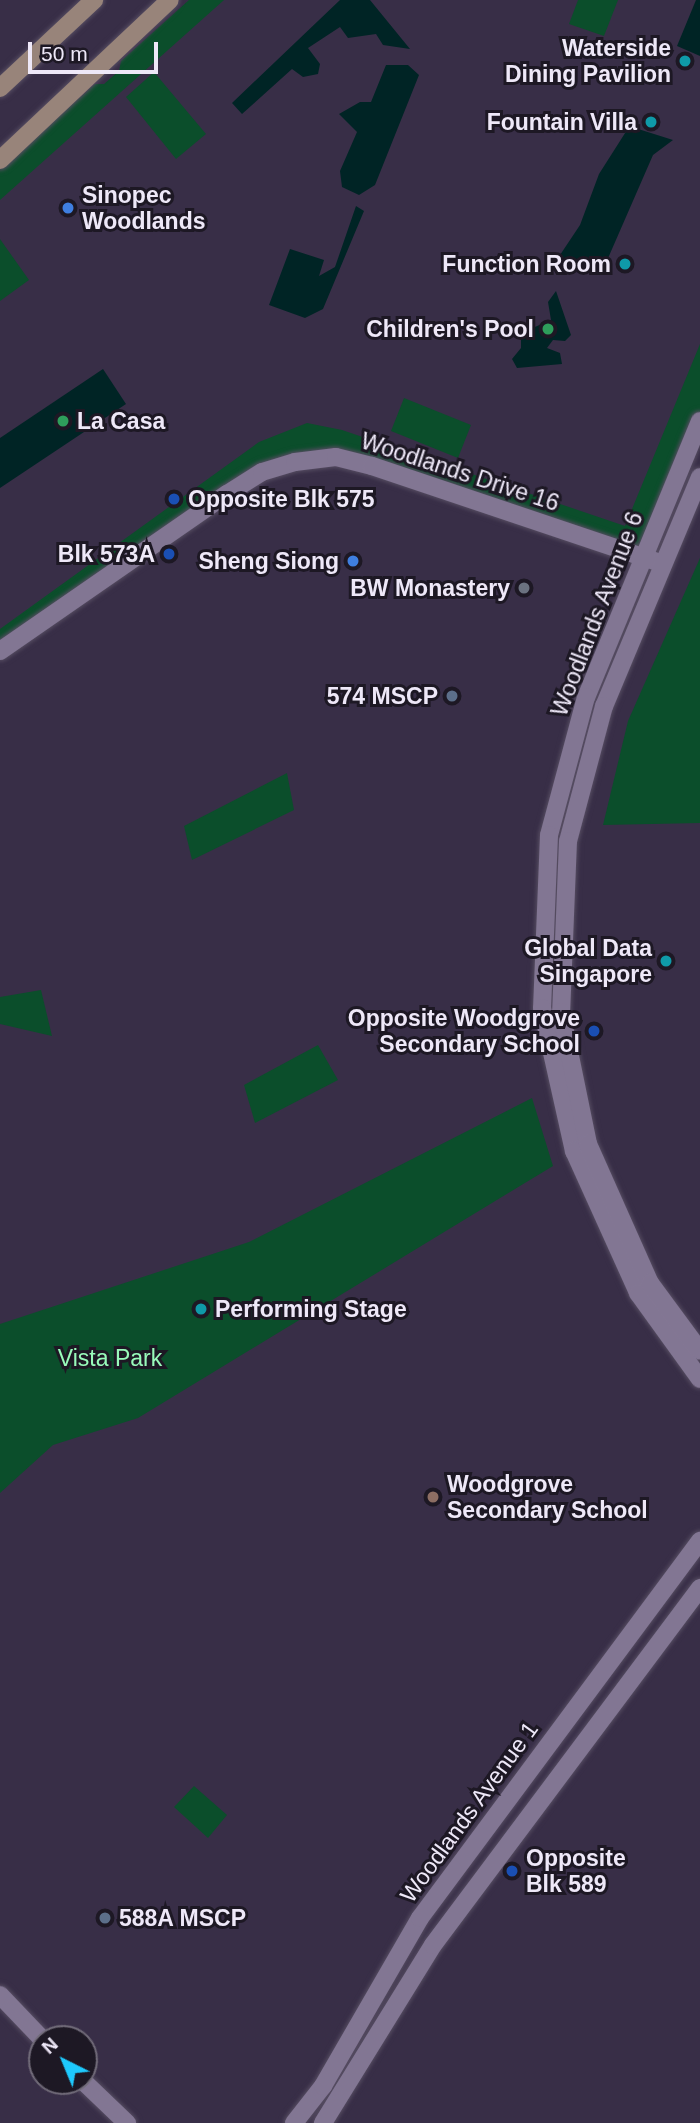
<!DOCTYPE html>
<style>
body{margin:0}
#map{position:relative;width:700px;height:2123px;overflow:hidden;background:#382e47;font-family:Helvetica,sans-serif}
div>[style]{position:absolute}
.green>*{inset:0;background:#0b4e2b}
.water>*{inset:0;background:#002425}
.roads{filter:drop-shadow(0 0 2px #554c61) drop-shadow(0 0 2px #554c61)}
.minor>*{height:18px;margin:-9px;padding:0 9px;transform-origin:9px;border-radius:9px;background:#827693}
.tertiary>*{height:18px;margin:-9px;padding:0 9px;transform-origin:9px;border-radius:9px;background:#827693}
.secondary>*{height:18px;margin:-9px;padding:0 9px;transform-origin:9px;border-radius:9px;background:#98847a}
.dots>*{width:19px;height:19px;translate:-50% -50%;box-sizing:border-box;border:4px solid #1d1824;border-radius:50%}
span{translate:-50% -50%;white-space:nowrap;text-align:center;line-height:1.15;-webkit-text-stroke:6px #1d1824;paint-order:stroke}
.poi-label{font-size:23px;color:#eee8f8;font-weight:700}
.right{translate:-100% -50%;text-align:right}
.left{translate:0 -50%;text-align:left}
.street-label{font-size:23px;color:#eee8f8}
.park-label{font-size:23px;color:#98fbba}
.north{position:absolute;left:28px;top:2025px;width:70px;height:70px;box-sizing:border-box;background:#1d1824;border:2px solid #716b79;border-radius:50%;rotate:317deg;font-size:19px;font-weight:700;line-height:28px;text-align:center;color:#eee8f8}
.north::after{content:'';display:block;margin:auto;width:24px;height:32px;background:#1ec9fd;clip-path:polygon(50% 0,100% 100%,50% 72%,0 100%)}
.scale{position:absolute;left:28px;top:42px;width:130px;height:32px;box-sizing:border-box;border:4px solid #eee8f8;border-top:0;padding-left:9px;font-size:21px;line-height:24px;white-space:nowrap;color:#eee8f8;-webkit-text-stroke:5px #1d1824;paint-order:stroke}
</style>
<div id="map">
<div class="green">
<i style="clip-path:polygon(189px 0,224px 0,0 200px,0 168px,95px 84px,104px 84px,119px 71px,121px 61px)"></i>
<i style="clip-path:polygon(578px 0,618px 0,604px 36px,569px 24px)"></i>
<i style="clip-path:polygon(154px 72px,206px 134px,176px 159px,126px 97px)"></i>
<i style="clip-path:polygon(0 239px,29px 280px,0 301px)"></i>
<i style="clip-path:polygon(700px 344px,700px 417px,642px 555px,372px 465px,262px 464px,0 650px,0 629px,259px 442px,307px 423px,342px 430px,625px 526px)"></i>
<i style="clip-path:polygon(404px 398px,471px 425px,458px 458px,391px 431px)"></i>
<i style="clip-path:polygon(700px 558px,700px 823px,603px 825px,628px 721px)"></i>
<i style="clip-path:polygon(287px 773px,294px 810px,192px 860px,184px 826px)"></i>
<i style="clip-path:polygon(41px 990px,52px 1036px,0 1024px,0 997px)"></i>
<i style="clip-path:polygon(318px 1045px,338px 1080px,255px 1123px,244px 1085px)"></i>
<i style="clip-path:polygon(532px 1098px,553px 1166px,138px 1418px,53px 1445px,0 1493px,0 1324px,249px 1242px)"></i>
<i style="clip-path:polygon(194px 1786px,227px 1815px,208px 1838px,174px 1807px)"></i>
</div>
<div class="water">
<i style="clip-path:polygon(340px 0,370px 0,410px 49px,383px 45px,376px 34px,348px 38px,340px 27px,308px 48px,320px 64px,318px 74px,303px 77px,292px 69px,242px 114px,232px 103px)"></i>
<i style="clip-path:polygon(696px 0,700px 0,700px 56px,677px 46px)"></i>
<i style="clip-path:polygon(386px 65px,408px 65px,419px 75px,375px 185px,359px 195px,342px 187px,340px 171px,357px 132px,339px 114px,360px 102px,371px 102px)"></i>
<i style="clip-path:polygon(635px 128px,673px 140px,653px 155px,602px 272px,564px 264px,560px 255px,580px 225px,599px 174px,627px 130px)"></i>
<i style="clip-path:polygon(356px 206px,364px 211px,323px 309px,305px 318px,269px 305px,290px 249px,324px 260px,319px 276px,335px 267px)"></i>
<i style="clip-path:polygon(556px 291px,571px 335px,565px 341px,553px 340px,547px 348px,560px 353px,562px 364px,517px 368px,512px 359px,521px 348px,521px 333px,551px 320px,548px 302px)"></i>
<i style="clip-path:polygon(103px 369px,126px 404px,0 488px,0 438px)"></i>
</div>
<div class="roads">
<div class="minor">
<i style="left:0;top:651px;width:276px;rotate:-34.7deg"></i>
<i style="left:227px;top:494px;width:41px;rotate:-32.2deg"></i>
<i style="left:262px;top:472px;width:34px;rotate:-17deg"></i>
<i style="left:295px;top:462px;width:41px;rotate:-7deg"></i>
<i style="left:336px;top:457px;width:37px;rotate:14deg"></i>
<i style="left:372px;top:466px;width:307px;rotate:18.6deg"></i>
<i style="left:0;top:1995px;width:61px;rotate:46.3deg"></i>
<i style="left:83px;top:2081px;width:61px;rotate:43.7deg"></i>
</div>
<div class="tertiary">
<i style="left:700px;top:421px;width:299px;rotate:112.4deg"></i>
<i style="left:586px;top:697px;width:143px;rotate:105deg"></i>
<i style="left:549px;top:835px;width:173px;rotate:92.3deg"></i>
<i style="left:542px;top:1008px;width:147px;rotate:77.4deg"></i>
<i style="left:574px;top:1151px;width:156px;rotate:65.7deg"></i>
<i style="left:638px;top:1293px;width:106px;rotate:54.2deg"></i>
<i style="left:700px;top:477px;width:248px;rotate:112.7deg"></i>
<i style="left:604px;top:706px;width:140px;rotate:104.9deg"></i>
<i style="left:568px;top:841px;width:171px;rotate:92.3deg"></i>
<i style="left:561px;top:1012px;width:135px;rotate:78.4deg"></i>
<i style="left:588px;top:1144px;width:152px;rotate:66deg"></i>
<i style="left:650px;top:1283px;width:84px;rotate:53.7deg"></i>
<i style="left:294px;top:2123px;width:47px;rotate:-51.9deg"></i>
<i style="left:323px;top:2086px;width:194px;rotate:-60deg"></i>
<i style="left:420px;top:1918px;width:470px;rotate:-53.4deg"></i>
<i style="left:323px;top:2123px;width:209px;rotate:-58.3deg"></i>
<i style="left:433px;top:1945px;width:446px;rotate:-53.2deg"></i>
</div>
<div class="secondary">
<i style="left:0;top:88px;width:129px;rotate:-43.1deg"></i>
<i style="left:0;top:160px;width:233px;rotate:-43.3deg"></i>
</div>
</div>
<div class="dots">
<i style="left:685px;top:61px;background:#0f9aa8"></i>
<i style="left:651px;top:122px;background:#0f9aa8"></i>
<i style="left:68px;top:208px;background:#3f7fe0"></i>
<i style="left:625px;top:264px;background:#0f9aa8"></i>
<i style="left:548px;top:329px;background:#2e9e5b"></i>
<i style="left:63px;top:421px;background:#2e9e5b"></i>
<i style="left:174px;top:499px;background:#1a4fb4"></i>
<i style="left:169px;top:554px;background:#1a4fb4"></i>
<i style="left:353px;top:561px;background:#3f7fe0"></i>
<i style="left:524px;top:588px;background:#6b7280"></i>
<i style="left:452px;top:696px;background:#5c6f8a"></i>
<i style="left:666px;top:961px;background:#0f9aa8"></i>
<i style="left:594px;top:1031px;background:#1a4fb4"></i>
<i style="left:201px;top:1309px;background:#0f9aa8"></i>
<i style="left:433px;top:1497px;background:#8d6e63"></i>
<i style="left:512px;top:1871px;background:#1a4fb4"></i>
<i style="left:105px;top:1918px;background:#5c6f8a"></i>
</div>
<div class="poi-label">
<span class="right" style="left:671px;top:61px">Waterside<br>Dining Pavilion</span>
<span class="right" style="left:637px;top:122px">Fountain Villa</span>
<span class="left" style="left:82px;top:208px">Sinopec<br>Woodlands</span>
<span class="right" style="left:611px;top:264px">Function Room</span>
<span class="right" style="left:534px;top:329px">Children's Pool</span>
<span class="left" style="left:77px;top:421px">La Casa</span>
<span class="left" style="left:188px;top:499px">Opposite Blk 575</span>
<span class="right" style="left:155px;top:554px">Blk 573A</span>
<span class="right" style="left:339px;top:561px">Sheng Siong</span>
<span class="right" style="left:510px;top:588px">BW Monastery</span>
<span class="right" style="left:438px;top:696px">574 MSCP</span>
<span class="right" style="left:652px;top:961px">Global Data<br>Singapore</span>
<span class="right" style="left:580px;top:1031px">Opposite Woodgrove<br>Secondary School</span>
<span class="left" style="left:215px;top:1309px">Performing Stage</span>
<span class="left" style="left:447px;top:1497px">Woodgrove<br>Secondary School</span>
<span class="left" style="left:526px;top:1871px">Opposite<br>Blk 589</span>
<span class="left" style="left:119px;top:1918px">588A MSCP</span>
</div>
<div class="street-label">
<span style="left:460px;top:472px;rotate:18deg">Woodlands Drive 16</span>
<span style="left:597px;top:614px;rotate:-69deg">Woodlands Avenue 6</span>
<span style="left:469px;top:1812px;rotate:-54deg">Woodlands Avenue 1</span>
</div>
<div class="park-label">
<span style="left:110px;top:1358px">Vista Park</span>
</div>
<div class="north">N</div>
<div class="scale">50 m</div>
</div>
